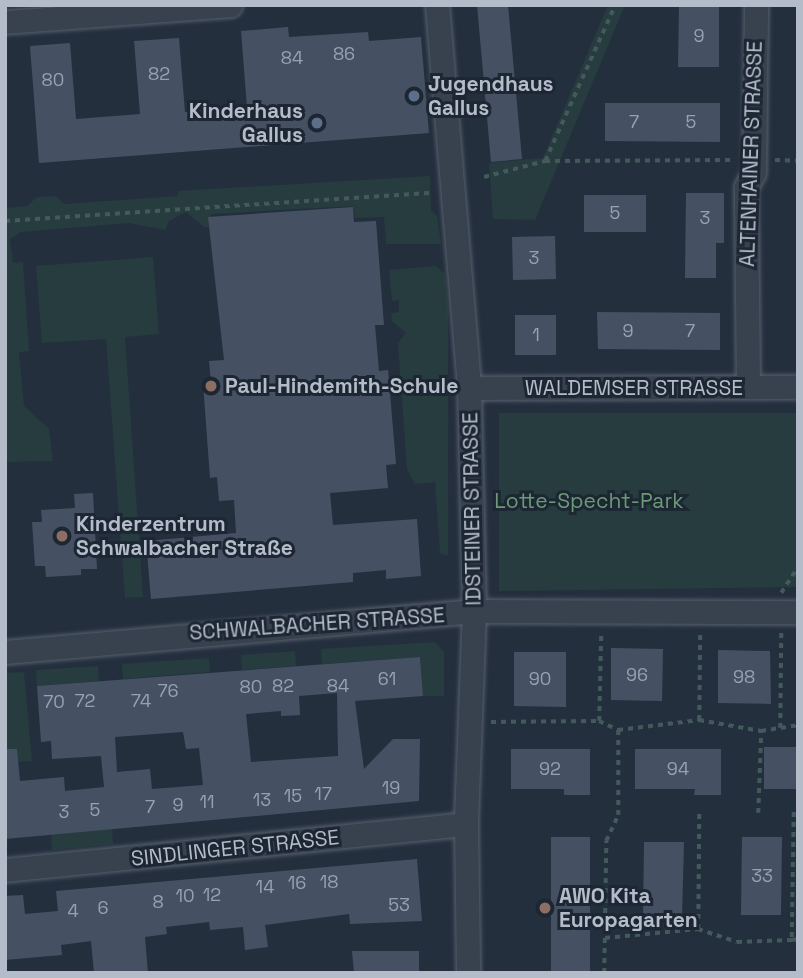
<!DOCTYPE html>
<meta charset="utf-8">
<style>
body{margin:0}
#map{position:relative;width:803px;height:978px;overflow:hidden;background:#242f3e;font-family:"Space Grotesk",sans-serif}
div>[style]{position:absolute}
.green>*{inset:0;background:#263c3f}
.building>*{inset:0;background:#455162}
.path>*{height:3.5px;margin-top:-1.75px;transform-origin:0;background:repeating-linear-gradient(90deg,#44595c 0 5px,transparent 0 10px)}
.roads{filter:drop-shadow(0 0 2px #565f6c) drop-shadow(0 0 2px #565f6c)}
.street>*{height:23px;margin:-11.5px;padding:0 11.5px;transform-origin:11.5px;border-radius:11.5px;background:#38414e}
.dots>*{width:19px;height:19px;translate:-50% -50%;box-sizing:border-box;border:4px solid #1d2633;border-radius:50%}
span{translate:-50% -50%;white-space:nowrap;text-align:center;line-height:1.15;-webkit-text-stroke:6px #1d2633;paint-order:stroke}
.number-label{font-size:18px;color:#98a1af}
.number-label span{-webkit-text-stroke-width:0}
.poi-label{font-size:21px;color:#b4bcc9;font-weight:700}
.left{translate:0 -50%;text-align:left}
.right{translate:-100% -50%;text-align:right}
.street-label{font-size:21px;color:#b4bcc9}
.park-label{font-size:21px;color:#6b9a76}
.frame{position:absolute;inset:0;border:7px solid #b4bcc9;pointer-events:none}
</style>
<div id="map">
<div class="green">
<i style="clip-path:polygon(608px 5px,625px 5px,535px 220px,493px 219px,489px 163px,543px 158px)"></i>
<i style="clip-path:polygon(430px 176px,431px 210px,437px 216px,441px 244px,386px 244px,384px 217px,355px 218px,353px 206px,211px 214px,212px 227px,204px 227px,186px 212px,169px 221px,165px 230px,129px 223px,21px 232px,10px 239px,13px 263px,23px 262px,29px 351px,19px 352px,24px 406px,49px 429px,53px 461px,5px 462px,5px 208px,27px 206px,37px 197px,56px 196px,64px 204px,178px 196px,178px 191px)"></i>
<i style="clip-path:polygon(153px 257px,159px 334px,125px 337px,143px 597px,125px 598px,106px 339px,42px 343px,36px 266px)"></i>
<i style="clip-path:polygon(436px 266px,445px 274px,448px 309px,448px 556px,440px 553px,435px 482px,415px 484px,407px 469px,398px 343px,406px 333px,392px 321px,391px 313px,399px 312px,399px 300px,392px 301px,389px 270px)"></i>
<i style="clip-path:polygon(499px 413px,798px 413px,798px 587px,499px 591px)"></i>
<i style="clip-path:polygon(435px 642px,444px 652px,444px 696px,423px 696px,420px 657px,322px 664px,321px 649px)"></i>
<i style="clip-path:polygon(295px 651px,296px 666px,242px 670px,241px 655px)"></i>
<i style="clip-path:polygon(209px 658px,210px 672px,123px 679px,122px 664px)"></i>
<i style="clip-path:polygon(98px 666px,99px 681px,37px 686px,36px 670px)"></i>
<i style="clip-path:polygon(24px 672px,32px 761px,5px 763px,5px 673px)"></i>
<i style="clip-path:polygon(112px 828px,113px 844px,52px 850px,51px 834px)"></i>
</div>
<div class="building">
<i style="clip-path:polygon(477px 5px,508px 5px,522px 159px,491px 162px)"></i>
<i style="clip-path:polygon(679px 5px,719px 5px,719px 67px,678px 67px)"></i>
<i style="clip-path:polygon(288px 27px,289px 37px,368px 32px,369px 41px,421px 37px,429px 133px,39px 163px,30px 46px,70px 43px,76px 119px,140px 114px,134px 41px,179px 38px,185px 112px,247px 107px,241px 31px)"></i>
<i style="clip-path:polygon(605px 103px,720px 103px,720px 142px,605px 141px)"></i>
<i style="clip-path:polygon(686px 193px,724px 193px,724px 243px,716px 243px,716px 278px,685px 278px)"></i>
<i style="clip-path:polygon(584px 195px,646px 195px,646px 232px,584px 232px)"></i>
<i style="clip-path:polygon(353px 207px,354px 222px,376px 221px,384px 325px,375px 325px,379px 371px,388px 370px,396px 464px,386px 465px,388px 488px,330px 493px,333px 525px,417px 519px,421px 576px,386px 579px,386px 570px,353px 573px,353px 582px,151px 599px,146px 541px,236px 533px,234px 500px,219px 501px,217px 477px,210px 478px,203px 383px,211px 383px,209px 361px,224px 360px,208px 217px)"></i>
<i style="clip-path:polygon(555px 236px,556px 279px,513px 280px,512px 237px)"></i>
<i style="clip-path:polygon(597px 312px,720px 313px,720px 350px,598px 349px)"></i>
<i style="clip-path:polygon(515px 315px,556px 315px,556px 355px,515px 355px)"></i>
<i style="clip-path:polygon(93px 493px,97px 569px,81px 569px,81px 575px,46px 577px,45px 566px,35px 566px,32px 522px,42px 522px,41px 510px,75px 508px,74px 494px)"></i>
<i style="clip-path:polygon(611px 648px,663px 649px,662px 701px,611px 700px)"></i>
<i style="clip-path:polygon(718px 650px,770px 651px,771px 704px,718px 703px)"></i>
<i style="clip-path:polygon(514px 652px,566px 652px,566px 707px,514px 706px)"></i>
<i style="clip-path:polygon(evenodd,420px 657px,423px 696px,355px 701px,364px 769px,393px 739px,420px 739px,419px 801px,5px 839px,5px 749px,17px 749px,20px 781px,64px 777px,65px 791px,104px 787px,101px 756px,52px 759px,51px 741px,41px 742px,37px 686px,420px 657px,337px 693px,338px 756px,251px 762px,246px 714px,281px 711px,281px 716px,300px 715px,299px 696px,337px 693px,420px 657px,183px 732px,186px 749px,199px 748px,203px 785px,152px 789px,150px 769px,117px 772px,115px 737px,183px 732px)"></i>
<i style="clip-path:polygon(764px 747px,798px 747px,798px 789px,764px 789px)"></i>
<i style="clip-path:polygon(511px 749px,590px 749px,590px 795px,564px 795px,564px 789px,511px 789px)"></i>
<i style="clip-path:polygon(635px 749px,721px 749px,721px 795px,694px 795px,695px 789px,635px 789px)"></i>
<i style="clip-path:polygon(551px 837px,590px 837px,590px 973px,551px 973px)"></i>
<i style="clip-path:polygon(742px 837px,782px 837px,781px 915px,741px 915px)"></i>
<i style="clip-path:polygon(644px 842px,684px 842px,682px 917px,643px 917px)"></i>
<i style="clip-path:polygon(417px 859px,422px 921px,350px 924px,349px 914px,265px 925px,268px 947px,245px 950px,243px 927px,210px 930px,209px 922px,166px 927px,167px 934px,145px 937px,148px 973px,94px 973px,91px 941px,61px 945px,62px 955px,5px 960px,5px 896px,23px 895px,25px 914px,58px 911px,56px 891px)"></i>
<i style="clip-path:polygon(352px 951px,419px 951px,419px 973px,354px 973px)"></i>
</div>
<div class="path">
<i style="left:775px;top:160px;width:23px;rotate:2deg"></i>
<i style="left:545px;top:161px;width:188px;rotate:-0.3deg"></i>
<i style="left:484px;top:177px;width:63px;rotate:-14.7deg"></i>
<i style="left:545px;top:161px;width:171px;rotate:-65.8deg"></i>
<i style="left:5px;top:221px;width:428px;rotate:-3.8deg"></i>
<i style="left:781px;top:593px;width:31px;rotate:-57deg"></i>
<i style="left:699px;top:720px;width:89px;rotate:-89.4deg"></i>
<i style="left:599px;top:721px;width:89px;rotate:-88.7deg"></i>
<i style="left:491px;top:722px;width:108px;rotate:-0.5deg"></i>
<i style="left:599px;top:721px;width:21px;rotate:25deg"></i>
<i style="left:618px;top:730px;width:82px;rotate:-7deg"></i>
<i style="left:699px;top:720px;width:63px;rotate:10.1deg"></i>
<i style="left:761px;top:731px;width:37px;rotate:-9deg"></i>
<i style="left:780px;top:728px;width:96px;rotate:-89.4deg"></i>
<i style="left:794px;top:812px;width:128px;rotate:90.9deg"></i>
<i style="left:792px;top:940px;width:6px;rotate:-9deg"></i>
<i style="left:758px;top:813px;width:82px;rotate:-87.9deg"></i>
<i style="left:698px;top:929px;width:115px;rotate:-89.5deg"></i>
<i style="left:605px;top:938px;width:93px;rotate:-5.5deg"></i>
<i style="left:698px;top:929px;width:41px;rotate:18.4deg"></i>
<i style="left:737px;top:942px;width:55px;rotate:-2.1deg"></i>
<i style="left:604px;top:973px;width:132px;rotate:-89.1deg"></i>
<i style="left:606px;top:841px;width:29px;rotate:-65deg"></i>
<i style="left:618px;top:815px;width:85px;rotate:-90deg"></i>
</div>
<div class="roads">
<div class="street">
<i style="left:437px;top:5px;width:384px;rotate:85.2deg"></i>
<i style="left:469px;top:388px;width:223px;rotate:88.7deg"></i>
<i style="left:474px;top:611px;width:213px;rotate:92.2deg"></i>
<i style="left:466px;top:824px;width:149px;rotate:89.2deg"></i>
<i style="left:5px;top:22px;width:226px;rotate:-4.3deg"></i>
<i style="left:748px;top:387px;width:200px;rotate:-90.6deg"></i>
<i style="left:746px;top:187px;width:17px;rotate:-62deg"></i>
<i style="left:754px;top:172px;width:167px;rotate:-89.3deg"></i>
<i style="left:469px;top:388px;width:329px;rotate:-0.2deg"></i>
<i style="left:5px;top:652px;width:471px;rotate:-5deg"></i>
<i style="left:474px;top:611px;width:324px;rotate:0.2deg"></i>
<i style="left:5px;top:870px;width:463px;rotate:-5.7deg"></i>
</div>
</div>
<div class="dots">
<i style="left:414px;top:96px;background:#5c6f8a"></i>
<i style="left:317px;top:123px;background:#5c6f8a"></i>
<i style="left:211px;top:386px;background:#8d6e63"></i>
<i style="left:62px;top:536px;background:#8d6e63"></i>
<i style="left:545px;top:908px;background:#8d6e63"></i>
</div>
<div class="number-label">
<span style="left:699px;top:36px">9</span>
<span style="left:344px;top:54px">86</span>
<span style="left:292px;top:58px">84</span>
<span style="left:159px;top:74px">82</span>
<span style="left:53px;top:80px">80</span>
<span style="left:634px;top:122px">7</span>
<span style="left:691px;top:122px">5</span>
<span style="left:615px;top:213px">5</span>
<span style="left:705px;top:218px">3</span>
<span style="left:534px;top:258px">3</span>
<span style="left:628px;top:331px">9</span>
<span style="left:690px;top:331px">7</span>
<span style="left:536px;top:335px">1</span>
<span style="left:637px;top:675px">96</span>
<span style="left:744px;top:677px">98</span>
<span style="left:387px;top:679px">61</span>
<span style="left:540px;top:679px">90</span>
<span style="left:283px;top:686px">82</span>
<span style="left:338px;top:686px">84</span>
<span style="left:251px;top:687px">80</span>
<span style="left:168px;top:691px">76</span>
<span style="left:85px;top:701px">72</span>
<span style="left:141px;top:701px">74</span>
<span style="left:54px;top:702px">70</span>
<span style="left:550px;top:769px">92</span>
<span style="left:678px;top:769px">94</span>
<span style="left:391px;top:788px">19</span>
<span style="left:323px;top:794px">17</span>
<span style="left:293px;top:796px">15</span>
<span style="left:262px;top:800px">13</span>
<span style="left:207px;top:802px">11</span>
<span style="left:178px;top:805px">9</span>
<span style="left:150px;top:807px">7</span>
<span style="left:95px;top:810px">5</span>
<span style="left:64px;top:812px">3</span>
<span style="left:762px;top:876px">33</span>
<span style="left:329px;top:882px">18</span>
<span style="left:297px;top:883px">16</span>
<span style="left:265px;top:887px">14</span>
<span style="left:212px;top:895px">12</span>
<span style="left:185px;top:896px">10</span>
<span style="left:158px;top:902px">8</span>
<span style="left:399px;top:905px">53</span>
<span style="left:103px;top:908px">6</span>
<span style="left:73px;top:911px">4</span>
</div>
<div class="poi-label">
<span class="left" style="left:428px;top:96px">Jugendhaus<br>Gallus</span>
<span class="right" style="left:303px;top:123px">Kinderhaus<br>Gallus</span>
<span class="left" style="left:225px;top:386px">Paul-Hindemith-Schule</span>
<span class="left" style="left:76px;top:536px">Kinderzentrum<br>Schwalbacher Straße</span>
<span class="left" style="left:559px;top:908px">AWO Kita<br>Europagarten</span>
</div>
<div class="street-label">
<span style="left:751px;top:154px;rotate:-88deg">ALTENHAINER STRASSE</span>
<span style="left:634px;top:388px">WALDEMSER STRASSE</span>
<span style="left:472px;top:509px;rotate:-91deg">IDSTEINER STRASSE</span>
<span style="left:317px;top:624px;rotate:-4deg">SCHWALBACHER STRASSE</span>
<span style="left:235px;top:848px;rotate:-6deg">SINDLINGER STRASSE</span>
</div>
<div class="park-label">
<span style="left:589px;top:501px">Lotte-Specht-Park</span>
</div>
<div class="frame"></div>
</div>
